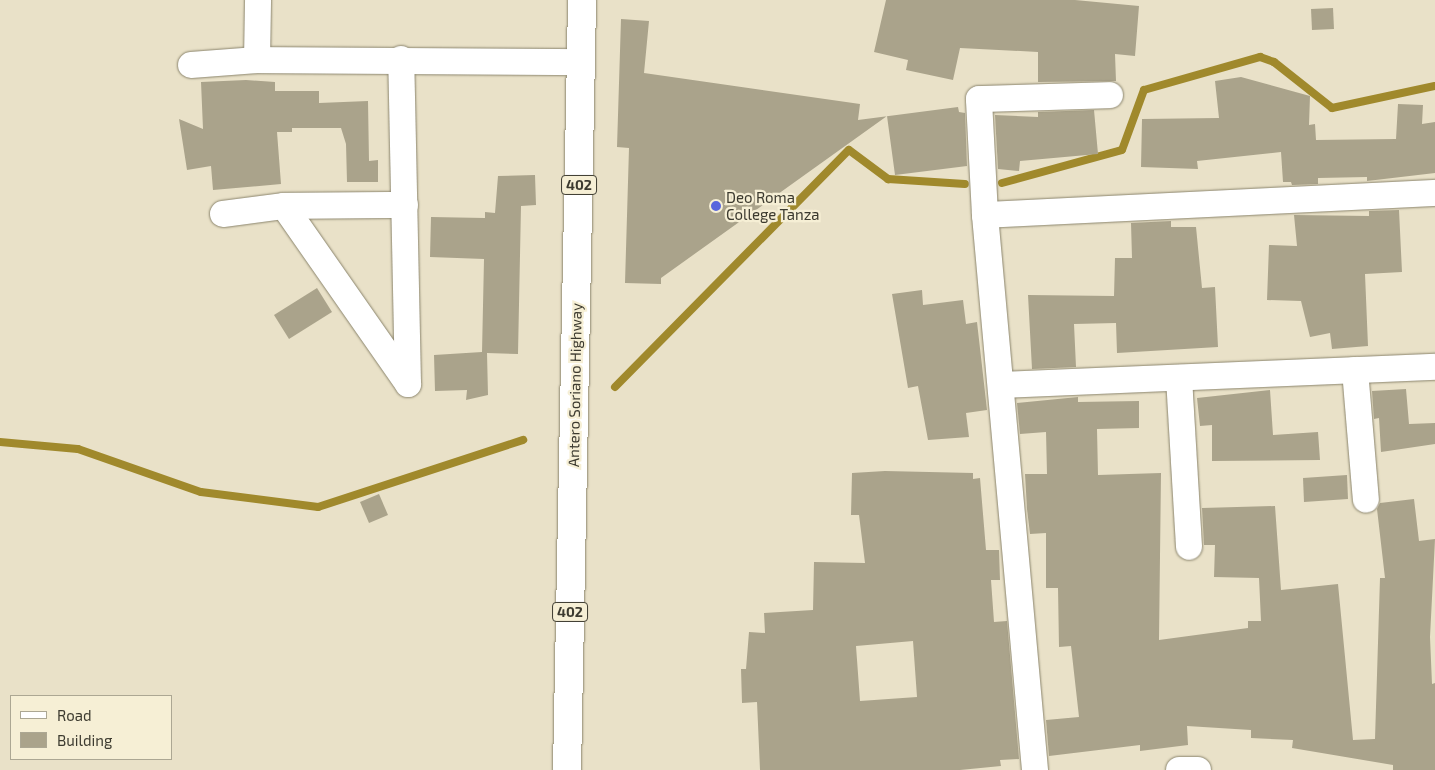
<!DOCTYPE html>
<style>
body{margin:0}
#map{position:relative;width:1435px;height:770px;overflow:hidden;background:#e9e1c8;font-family:"Exo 2",sans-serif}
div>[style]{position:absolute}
.stream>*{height:8px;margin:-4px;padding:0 4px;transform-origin:4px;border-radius:4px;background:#a0892c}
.building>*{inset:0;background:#aaa38b}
.roads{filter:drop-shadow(0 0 1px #8b856d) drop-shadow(0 0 1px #8b856d)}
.minor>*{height:26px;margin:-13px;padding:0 13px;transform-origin:13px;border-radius:13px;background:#fff}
.major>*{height:28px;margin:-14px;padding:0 14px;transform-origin:14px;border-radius:14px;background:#fff}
.dots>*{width:14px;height:14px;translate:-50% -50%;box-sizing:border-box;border:2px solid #f6efd5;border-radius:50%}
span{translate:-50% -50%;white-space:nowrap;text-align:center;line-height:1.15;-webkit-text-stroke:4.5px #f6efd5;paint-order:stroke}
.shield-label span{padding:1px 4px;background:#f6efd5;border:1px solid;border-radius:4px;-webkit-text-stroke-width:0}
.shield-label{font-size:14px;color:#3c3a2f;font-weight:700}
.poi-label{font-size:15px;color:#3c3a2f}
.left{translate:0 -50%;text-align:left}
.street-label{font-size:15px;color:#3c3a2f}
.legend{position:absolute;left:10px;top:695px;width:162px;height:65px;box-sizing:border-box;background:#f6efd5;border:1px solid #aca793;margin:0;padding:6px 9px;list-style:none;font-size:15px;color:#3c3a2f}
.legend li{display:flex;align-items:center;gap:10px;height:25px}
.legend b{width:25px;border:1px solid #aca793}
</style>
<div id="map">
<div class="stream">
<i style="left:1002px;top:183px;width:124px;rotate:-15.4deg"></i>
<i style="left:1122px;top:150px;width:64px;rotate:-69.9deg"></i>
<i style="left:1144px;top:90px;width:121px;rotate:-15.9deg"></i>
<i style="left:1260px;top:57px;width:15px;rotate:20deg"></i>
<i style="left:1274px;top:62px;width:74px;rotate:38.4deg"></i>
<i style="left:1332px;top:108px;width:105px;rotate:-12.1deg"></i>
<i style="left:615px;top:387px;width:333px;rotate:-45.4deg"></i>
<i style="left:849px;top:150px;width:49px;rotate:36.6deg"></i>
<i style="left:888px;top:179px;width:77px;rotate:3.7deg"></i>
<i style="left:0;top:442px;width:78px;rotate:5.1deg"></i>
<i style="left:78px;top:449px;width:130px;rotate:19.3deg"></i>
<i style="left:201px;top:492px;width:118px;rotate:7.3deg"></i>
<i style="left:318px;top:507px;width:216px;rotate:-18.1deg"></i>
</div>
<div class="building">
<i style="clip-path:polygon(886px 0,1075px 0,1139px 6px,1135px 56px,1115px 54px,1116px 81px,1038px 82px,1038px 52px,960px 48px,953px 80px,906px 70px,908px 60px,874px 52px)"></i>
<i style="clip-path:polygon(1333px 8px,1334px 29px,1312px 30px,1311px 9px)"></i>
<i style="clip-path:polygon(621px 19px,649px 21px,644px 73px,860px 104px,858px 120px,958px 107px,959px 112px,965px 113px,967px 166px,895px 175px,887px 116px,661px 278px,661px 284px,625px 283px,629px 148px,617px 147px)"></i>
<i style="clip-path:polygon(1241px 77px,1310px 96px,1309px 125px,1315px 124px,1316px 140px,1396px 139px,1398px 104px,1423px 105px,1422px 124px,1435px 122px,1435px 173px,1367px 181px,1367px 177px,1318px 178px,1318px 184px,1292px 185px,1291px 182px,1283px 182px,1281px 152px,1197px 161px,1198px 169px,1141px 167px,1142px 119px,1219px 118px,1215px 81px)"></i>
<i style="clip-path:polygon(246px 80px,275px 82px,275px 91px,319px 91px,319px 103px,368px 101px,369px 161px,378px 160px,378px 182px,347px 182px,346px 144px,341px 128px,292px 128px,292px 132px,277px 132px,281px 184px,213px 190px,211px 166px,187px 170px,179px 119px,203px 129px,201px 82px)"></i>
<i style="clip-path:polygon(1094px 110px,1098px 154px,1020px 161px,1019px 171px,998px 169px,995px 115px,1038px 117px,1038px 112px)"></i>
<i style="clip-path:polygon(535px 175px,536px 205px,521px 206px,518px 354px,487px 353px,488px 395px,466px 400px,467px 390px,435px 391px,434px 355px,482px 352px,484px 259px,430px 257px,431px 217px,485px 218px,485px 212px,495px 213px,498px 176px)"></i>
<i style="clip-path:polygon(1399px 210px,1402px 272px,1365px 274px,1368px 346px,1332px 349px,1330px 333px,1310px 337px,1301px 301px,1267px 300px,1269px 245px,1297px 246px,1294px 215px,1369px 216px,1369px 211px)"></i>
<i style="clip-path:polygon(1171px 221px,1171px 227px,1196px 227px,1202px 288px,1215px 287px,1218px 347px,1117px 353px,1116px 323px,1074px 324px,1076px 367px,1032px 369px,1028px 295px,1114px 296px,1115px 258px,1132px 258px,1131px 223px)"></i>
<i style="clip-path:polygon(317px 288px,332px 312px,289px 339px,274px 315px)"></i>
<i style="clip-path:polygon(922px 290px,923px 305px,963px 300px,966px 324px,977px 322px,987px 410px,966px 413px,969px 437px,928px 440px,918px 386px,908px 388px,892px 294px)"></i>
<i style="clip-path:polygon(1406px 389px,1409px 424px,1435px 423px,1435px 444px,1381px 452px,1379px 418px,1374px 419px,1372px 391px)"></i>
<i style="clip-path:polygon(1270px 390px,1273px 435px,1318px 432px,1320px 460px,1212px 461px,1212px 425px,1200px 426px,1197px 398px)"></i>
<i style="clip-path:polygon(1078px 397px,1078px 402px,1139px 401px,1139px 428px,1097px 429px,1098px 475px,1161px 473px,1159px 640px,1248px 628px,1248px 621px,1261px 621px,1259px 578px,1214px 577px,1215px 545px,1204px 545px,1202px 508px,1275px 506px,1281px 590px,1338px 584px,1353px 740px,1375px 739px,1380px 578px,1385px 578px,1377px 509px,1380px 503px,1414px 499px,1419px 541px,1435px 539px,1430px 637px,1432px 684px,1435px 683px,1435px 770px,1393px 770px,1393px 765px,1292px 748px,1293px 740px,1251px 738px,1251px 730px,1187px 726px,1188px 745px,1140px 751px,1140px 745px,1049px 756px,1046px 720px,1079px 717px,1071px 646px,1059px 647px,1058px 588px,1046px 588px,1046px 533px,1030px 534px,1027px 509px,1025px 474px,1047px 474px,1046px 432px,1020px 434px,1017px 403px)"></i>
<i style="clip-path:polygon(evenodd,885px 471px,973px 473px,973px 479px,980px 478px,986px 550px,999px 550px,1000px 580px,991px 580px,994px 622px,1007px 621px,1019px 759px,1000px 760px,1001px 766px,960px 770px,760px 770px,757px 702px,742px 703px,741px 669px,746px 669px,749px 632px,765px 633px,764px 613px,813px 610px,814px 562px,865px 563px,859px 515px,851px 515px,852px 473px,885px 471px,913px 641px,917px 697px,860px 701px,856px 646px,913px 641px)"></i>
<i style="clip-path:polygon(1347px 475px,1348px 499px,1304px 502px,1303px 478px)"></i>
<i style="clip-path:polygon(379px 494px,388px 515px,369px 523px,360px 502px)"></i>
</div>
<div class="roads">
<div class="minor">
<i style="left:257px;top:60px;width:60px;rotate:-89deg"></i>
<i style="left:191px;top:65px;width:66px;rotate:-4.3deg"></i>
<i style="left:257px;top:60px;width:324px;rotate:0.4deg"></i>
<i style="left:284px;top:206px;width:217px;rotate:55.1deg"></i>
<i style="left:408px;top:384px;width:325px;rotate:-91.2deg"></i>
<i style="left:223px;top:214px;width:62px;rotate:-7.5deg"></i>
<i style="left:284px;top:206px;width:121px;rotate:-0.5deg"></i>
<i style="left:985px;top:215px;width:451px;rotate:-2.8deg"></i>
<i style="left:1355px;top:370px;width:130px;rotate:85.2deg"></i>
<i style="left:1179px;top:378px;width:169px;rotate:86.6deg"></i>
<i style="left:1002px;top:385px;width:433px;rotate:-2.4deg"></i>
<i style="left:1035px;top:770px;width:557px;rotate:-95.15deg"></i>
<i style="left:985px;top:215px;width:116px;rotate:-93deg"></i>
<i style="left:979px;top:99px;width:131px;rotate:-1.7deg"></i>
<i style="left:1179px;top:770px;width:19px"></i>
</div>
<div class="major">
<i style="left:567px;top:770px;width:770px;rotate:-88.88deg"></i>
</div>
</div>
<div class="dots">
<i style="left:716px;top:206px;background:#5966dd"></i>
</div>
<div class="shield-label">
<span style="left:579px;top:185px">402</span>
<span style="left:570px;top:612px">402</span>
</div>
<div class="poi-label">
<span class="left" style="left:726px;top:206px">Deo Roma<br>College Tanza</span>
</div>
<div class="street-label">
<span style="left:575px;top:385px;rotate:-89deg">Antero Soriano Highway</span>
</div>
<ul class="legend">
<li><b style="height:6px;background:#fff"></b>Road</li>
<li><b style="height:14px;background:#aaa38b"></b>Building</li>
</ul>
</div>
